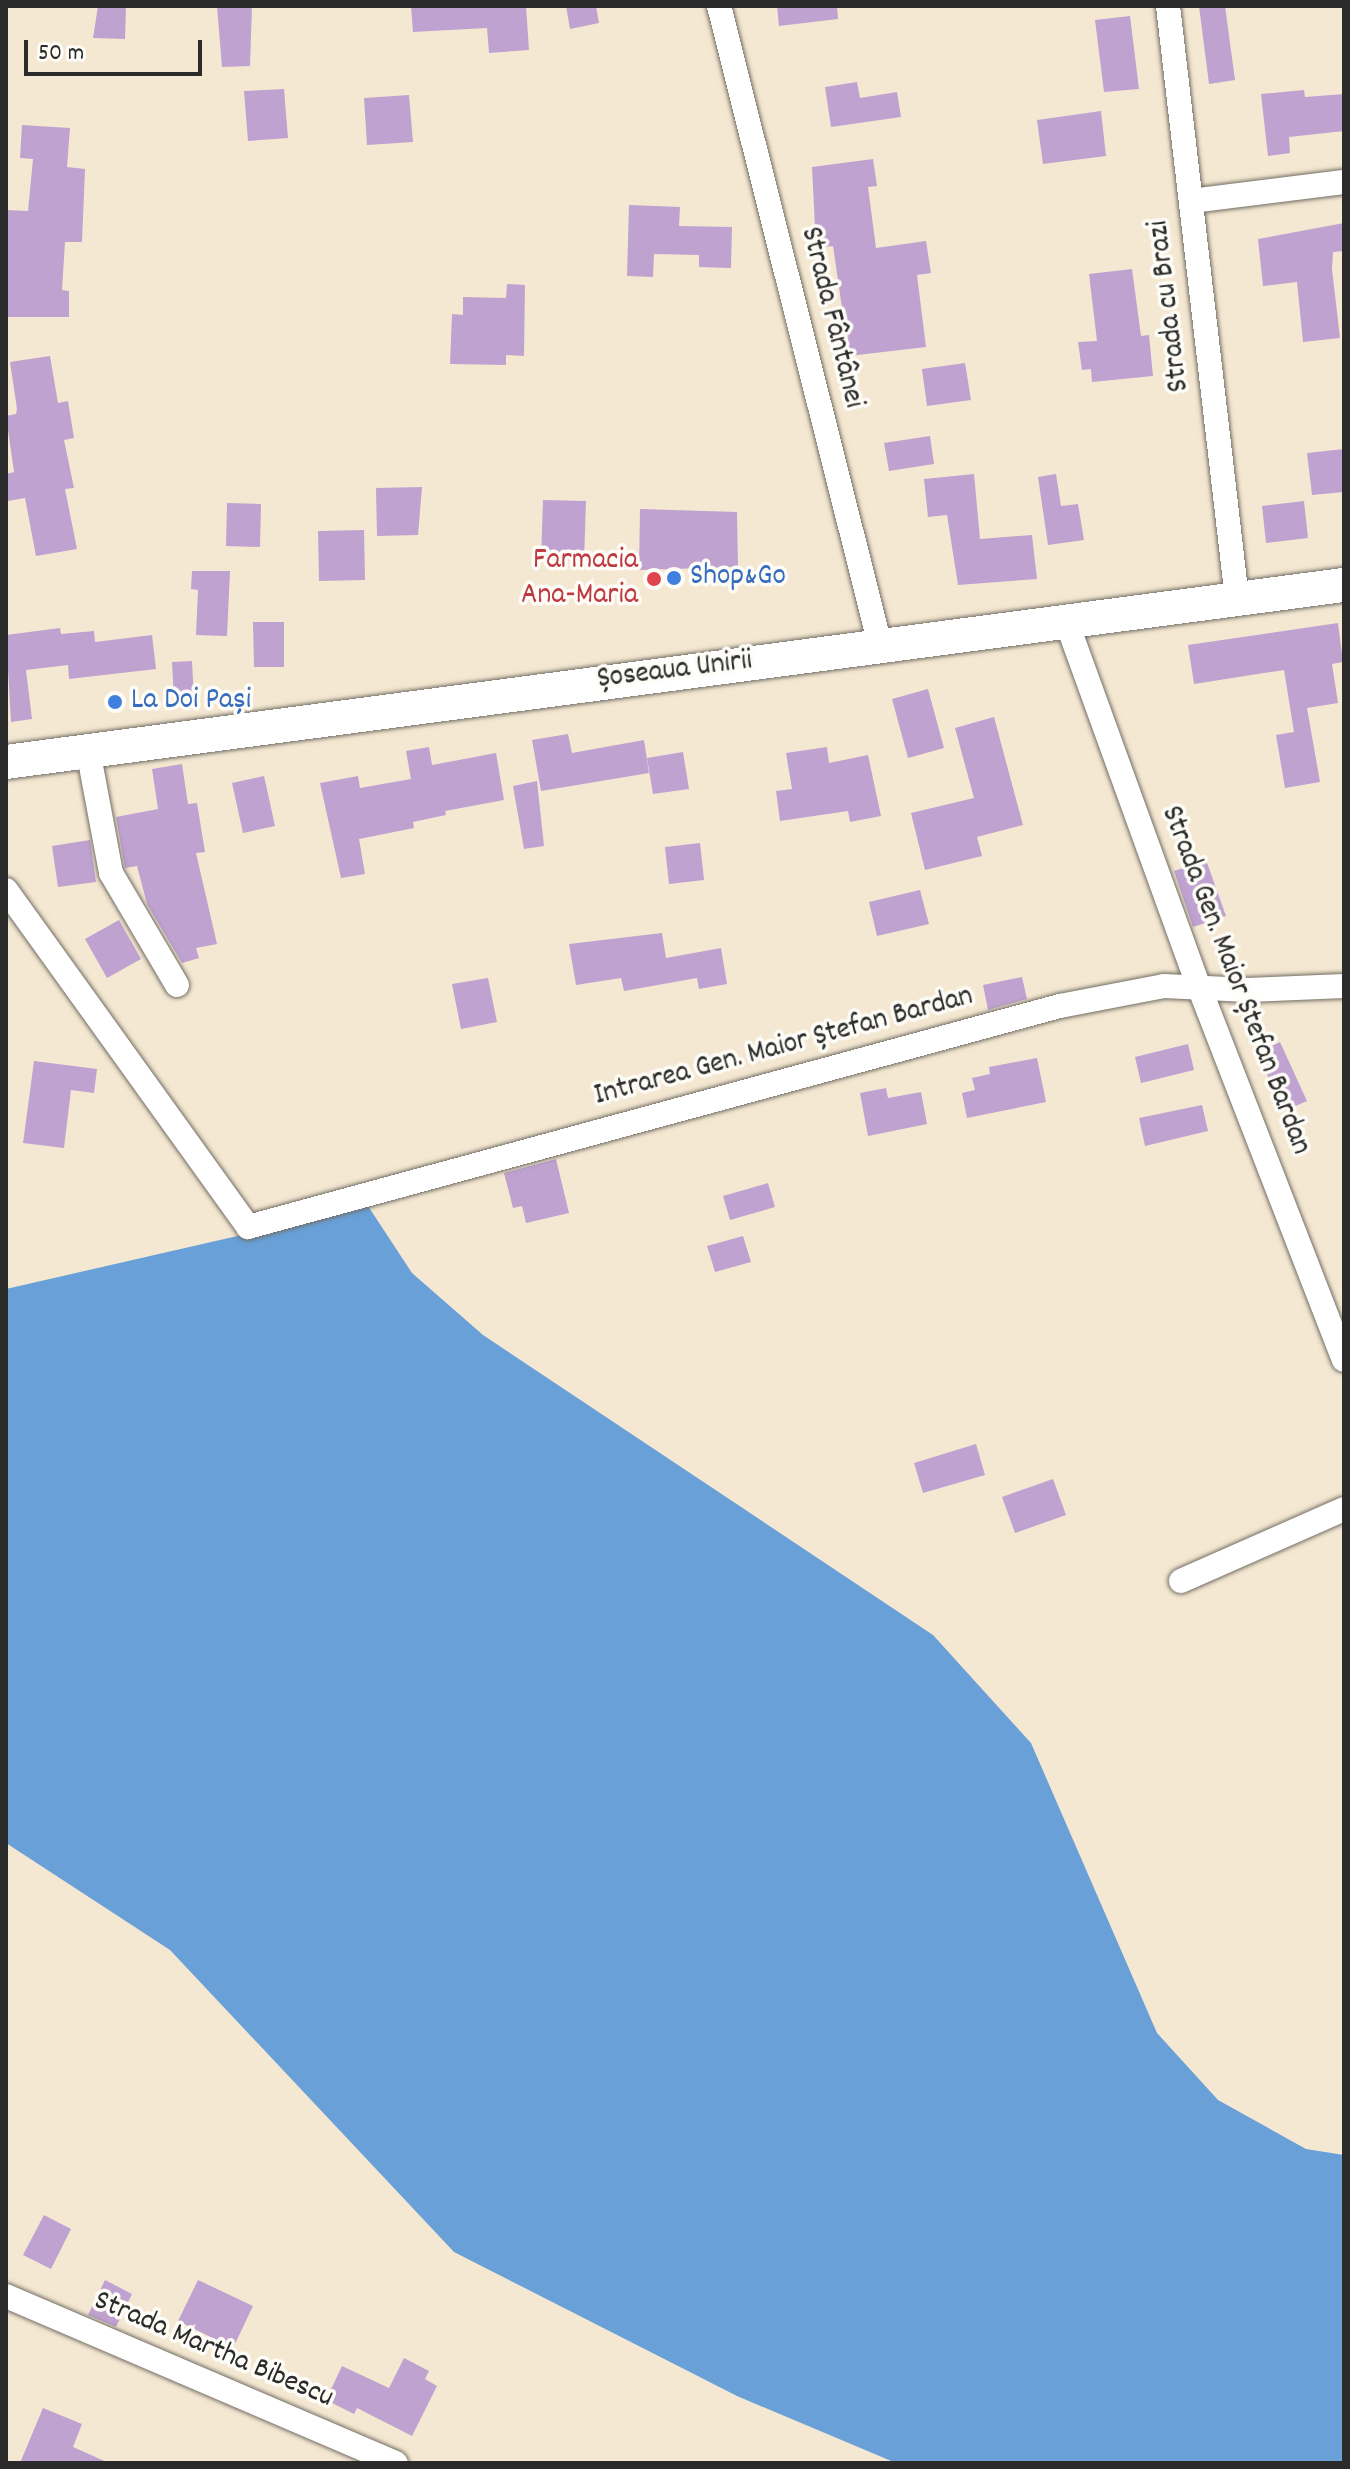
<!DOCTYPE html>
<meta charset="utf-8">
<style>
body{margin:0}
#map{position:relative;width:1350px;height:2469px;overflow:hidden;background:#f5e8d2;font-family:Dekko,sans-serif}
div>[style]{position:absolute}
.water>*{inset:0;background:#68a0d7}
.building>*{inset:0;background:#bfa2d0}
.roads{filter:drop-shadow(0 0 2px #726d65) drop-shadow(0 0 2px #726d65)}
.street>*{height:24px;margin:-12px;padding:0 12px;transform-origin:12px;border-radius:12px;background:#fff}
.secondary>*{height:34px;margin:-17px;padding:0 17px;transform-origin:17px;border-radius:17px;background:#fff}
.dots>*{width:22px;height:22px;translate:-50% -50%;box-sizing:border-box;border:4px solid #fdfcf7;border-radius:50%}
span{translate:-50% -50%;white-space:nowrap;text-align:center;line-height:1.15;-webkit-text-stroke:7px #fdfcf7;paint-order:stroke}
.street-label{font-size:30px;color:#2b2b2b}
.health-label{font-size:30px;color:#be3a42}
.right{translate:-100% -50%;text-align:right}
.shop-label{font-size:30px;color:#366cbe}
.left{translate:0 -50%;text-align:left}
.frame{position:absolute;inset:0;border:8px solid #2b2b2b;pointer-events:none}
.scale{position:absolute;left:24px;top:40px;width:178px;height:36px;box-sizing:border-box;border:4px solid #2b2b2b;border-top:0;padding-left:10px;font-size:24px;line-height:28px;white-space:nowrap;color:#2b2b2b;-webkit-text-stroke:6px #fdfcf7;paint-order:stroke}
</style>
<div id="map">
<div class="water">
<i style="clip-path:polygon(368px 1206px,412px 1273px,483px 1335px,933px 1635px,1031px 1743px,1157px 2033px,1218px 2100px,1306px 2149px,1344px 2155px,1344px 2463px,896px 2463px,737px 2396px,454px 2252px,170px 1950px,6px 1843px,6px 1289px)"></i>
</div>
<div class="building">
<i style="clip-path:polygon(98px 6px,126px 6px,125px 39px,93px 38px)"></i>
<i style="clip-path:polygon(217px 6px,252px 6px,250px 66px,222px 67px)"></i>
<i style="clip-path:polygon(411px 6px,526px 6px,529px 50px,489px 53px,487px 28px,413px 32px)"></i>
<i style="clip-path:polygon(566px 6px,596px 6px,599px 23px,570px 29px)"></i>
<i style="clip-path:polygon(777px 6px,837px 6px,838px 19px,779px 26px)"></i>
<i style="clip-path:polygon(1199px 6px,1225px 6px,1235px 80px,1209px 84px)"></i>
<i style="clip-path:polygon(1130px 16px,1139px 89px,1104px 92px,1095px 20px)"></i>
<i style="clip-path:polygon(857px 82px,860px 98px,897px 92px,901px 117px,831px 127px,825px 87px)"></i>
<i style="clip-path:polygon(284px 89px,288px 138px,248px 141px,244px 91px)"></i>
<i style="clip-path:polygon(1304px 90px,1305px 97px,1344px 94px,1344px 131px,1289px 137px,1290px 153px,1268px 156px,1261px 94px)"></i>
<i style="clip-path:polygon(409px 95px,413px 142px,367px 145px,364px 98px)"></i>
<i style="clip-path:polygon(1101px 111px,1106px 156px,1043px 164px,1037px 120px)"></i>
<i style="clip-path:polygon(22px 125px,70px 128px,67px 167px,85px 169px,82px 242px,65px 242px,62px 290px,69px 291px,69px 317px,6px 317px,6px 210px,28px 211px,33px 159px,20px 158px)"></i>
<i style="clip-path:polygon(873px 159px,877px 186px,868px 187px,876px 248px,926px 241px,931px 273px,917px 275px,926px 347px,849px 356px,833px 246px,816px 248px,812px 167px)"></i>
<i style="clip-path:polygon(629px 205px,680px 207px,679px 226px,732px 227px,731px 268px,699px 267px,699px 255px,654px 254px,653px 277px,627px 276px)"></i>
<i style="clip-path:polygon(1344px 223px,1344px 251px,1333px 252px,1332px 269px,1340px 338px,1303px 342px,1297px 282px,1263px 286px,1258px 239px)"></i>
<i style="clip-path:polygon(1132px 269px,1141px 336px,1149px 335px,1153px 376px,1092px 382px,1091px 369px,1082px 370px,1078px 342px,1097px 341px,1089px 274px)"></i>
<i style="clip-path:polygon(507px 284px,525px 285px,524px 356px,506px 355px,506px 365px,450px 364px,452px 314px,463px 315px,463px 297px,506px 298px)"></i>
<i style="clip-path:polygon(50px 356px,58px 403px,68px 401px,74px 438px,64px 440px,74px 488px,65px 489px,77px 549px,36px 556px,25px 498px,8px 501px,6px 491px,6px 474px,14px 472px,6px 416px,16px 414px,17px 409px,10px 362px)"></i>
<i style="clip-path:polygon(965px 363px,971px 400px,927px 406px,922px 369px)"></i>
<i style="clip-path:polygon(930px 436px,934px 464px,889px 471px,884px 443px)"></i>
<i style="clip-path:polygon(1344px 449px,1344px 492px,1312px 495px,1307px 453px)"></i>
<i style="clip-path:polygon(974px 474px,980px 539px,1032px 535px,1037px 579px,958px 585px,947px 515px,928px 517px,924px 479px)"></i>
<i style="clip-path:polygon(1056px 474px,1061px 506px,1078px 504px,1084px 540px,1048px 545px,1038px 477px)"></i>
<i style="clip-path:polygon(422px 487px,418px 535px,377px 536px,376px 488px)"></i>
<i style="clip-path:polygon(543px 500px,586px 501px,584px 561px,541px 559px)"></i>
<i style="clip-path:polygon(1304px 501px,1308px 538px,1266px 543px,1262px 506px)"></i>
<i style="clip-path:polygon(227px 503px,261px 504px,260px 547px,226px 546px)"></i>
<i style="clip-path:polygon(640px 509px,737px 512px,738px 567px,639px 570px)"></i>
<i style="clip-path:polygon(364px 530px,365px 580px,319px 581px,318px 531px)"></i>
<i style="clip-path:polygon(192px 571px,230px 571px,227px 636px,196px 635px,198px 590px,191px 589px)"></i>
<i style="clip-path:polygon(253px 622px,284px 622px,284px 667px,254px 667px)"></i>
<i style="clip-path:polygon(1338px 623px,1343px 662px,1332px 664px,1338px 703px,1307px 708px,1320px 782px,1285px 788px,1276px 735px,1294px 732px,1284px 670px,1194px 684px,1188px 645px)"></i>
<i style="clip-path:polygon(60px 628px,61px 634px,94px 631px,95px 642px,152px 635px,156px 669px,69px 679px,68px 665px,26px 670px,32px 719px,11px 722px,6px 635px)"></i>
<i style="clip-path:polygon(192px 661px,194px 700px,174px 702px,172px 662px)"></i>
<i style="clip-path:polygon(928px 689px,944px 748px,908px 758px,892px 699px)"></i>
<i style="clip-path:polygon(994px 717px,1023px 825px,977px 837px,982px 856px,925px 870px,911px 813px,974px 798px,955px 728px)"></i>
<i style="clip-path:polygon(568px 734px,572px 753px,644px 740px,649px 773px,541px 791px,532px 740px)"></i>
<i style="clip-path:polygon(429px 747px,432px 765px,496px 753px,504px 800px,445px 811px,446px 815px,413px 822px,414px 828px,359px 839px,365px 874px,341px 878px,320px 783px,358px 776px,360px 788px,411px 779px,406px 751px)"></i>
<i style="clip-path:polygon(827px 747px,829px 763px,868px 755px,881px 816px,850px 822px,848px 811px,780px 821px,776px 791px,792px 789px,786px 753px)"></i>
<i style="clip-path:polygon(683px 752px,689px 789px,653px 794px,647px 758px)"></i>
<i style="clip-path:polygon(182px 764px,188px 804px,197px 803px,205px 852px,196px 853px,217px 944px,196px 948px,199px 958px,182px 963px,147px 904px,137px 866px,125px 868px,116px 817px,158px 809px,152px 769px)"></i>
<i style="clip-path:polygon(264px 776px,275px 826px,243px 833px,232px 783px)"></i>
<i style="clip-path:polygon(537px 781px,544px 846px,524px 849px,513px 786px)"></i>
<i style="clip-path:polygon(90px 840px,96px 882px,58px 887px,52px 846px)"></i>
<i style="clip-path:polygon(700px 843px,704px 880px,669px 884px,665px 847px)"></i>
<i style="clip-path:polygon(1206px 860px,1226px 916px,1193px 927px,1174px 871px)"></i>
<i style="clip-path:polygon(920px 890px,929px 924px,877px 936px,869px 902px)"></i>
<i style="clip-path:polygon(119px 920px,141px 959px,107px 978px,85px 939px)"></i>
<i style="clip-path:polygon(662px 933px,666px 958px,721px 948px,727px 984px,699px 989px,697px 978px,624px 991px,621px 978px,576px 985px,569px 944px)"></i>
<i style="clip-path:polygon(1022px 977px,1027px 999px,988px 1010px,983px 985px)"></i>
<i style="clip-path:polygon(488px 978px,497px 1022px,461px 1029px,452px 984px)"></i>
<i style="clip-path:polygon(1280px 1042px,1307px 1101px,1284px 1111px,1257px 1053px)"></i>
<i style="clip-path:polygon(1188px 1044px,1194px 1070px,1141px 1083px,1135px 1057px)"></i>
<i style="clip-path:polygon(1037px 1058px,1046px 1102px,967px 1118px,962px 1093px,975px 1090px,972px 1078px,990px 1074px,989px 1067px)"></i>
<i style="clip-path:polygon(34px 1061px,97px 1069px,94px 1093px,71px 1090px,64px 1148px,23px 1143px)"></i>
<i style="clip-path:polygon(886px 1088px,888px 1098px,921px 1092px,927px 1124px,868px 1136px,860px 1093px)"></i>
<i style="clip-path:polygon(1202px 1105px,1208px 1131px,1145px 1146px,1139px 1118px)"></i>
<i style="clip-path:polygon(556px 1159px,569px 1213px,526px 1223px,522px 1206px,513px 1208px,504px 1173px)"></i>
<i style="clip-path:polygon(768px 1183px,775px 1207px,730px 1220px,723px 1196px)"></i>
<i style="clip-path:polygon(743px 1236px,751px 1262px,715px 1272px,707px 1246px)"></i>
<i style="clip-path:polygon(976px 1444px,985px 1475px,923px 1493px,914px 1463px)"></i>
<i style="clip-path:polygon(1053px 1479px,1066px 1515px,1015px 1533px,1002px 1497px)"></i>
<i style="clip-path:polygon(44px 2215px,71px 2229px,51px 2269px,23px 2255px)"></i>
<i style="clip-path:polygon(105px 2280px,132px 2294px,116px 2327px,88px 2315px)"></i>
<i style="clip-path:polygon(198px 2280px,253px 2306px,233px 2348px,178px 2321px)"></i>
<i style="clip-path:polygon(404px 2358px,429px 2371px,425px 2379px,437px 2386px,412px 2436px,357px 2408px,354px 2414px,326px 2400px,342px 2366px,389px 2388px)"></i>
<i style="clip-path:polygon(43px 2408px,82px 2424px,73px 2447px,109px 2463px,20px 2463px)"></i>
</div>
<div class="roads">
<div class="street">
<i style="left:719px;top:6px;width:659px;rotate:75.86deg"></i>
<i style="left:1168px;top:6px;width:597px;rotate:83.36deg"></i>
<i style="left:1191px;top:201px;width:154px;rotate:-7.1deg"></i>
<i style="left:1067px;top:623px;width:384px;rotate:70.1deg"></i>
<i style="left:1198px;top:984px;width:403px;rotate:68.8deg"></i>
<i style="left:88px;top:750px;width:125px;rotate:79.4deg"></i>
<i style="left:111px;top:873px;width:130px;rotate:59.5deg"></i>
<i style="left:6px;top:890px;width:415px;rotate:54.3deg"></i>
<i style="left:248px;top:1227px;width:842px;rotate:-15.23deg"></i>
<i style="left:1060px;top:1006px;width:106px;rotate:-10.9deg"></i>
<i style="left:1164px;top:986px;width:84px;rotate:2.7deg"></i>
<i style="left:1248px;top:990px;width:96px;rotate:-2.4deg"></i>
<i style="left:1181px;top:1581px;width:178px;rotate:-23.8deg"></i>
<i style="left:6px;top:2296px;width:424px;rotate:23.2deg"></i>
</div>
<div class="secondary">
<i style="left:6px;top:762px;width:1350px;rotate:-7.54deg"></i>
</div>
</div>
<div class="dots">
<i style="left:674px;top:578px;background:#3f7fe0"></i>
<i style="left:654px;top:579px;background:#e0444e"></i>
<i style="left:115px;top:702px;background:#3f7fe0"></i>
</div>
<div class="street-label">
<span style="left:1171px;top:306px;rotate:-97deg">Strada cu Brazi</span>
<span style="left:830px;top:318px;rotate:76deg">Strada Fântânei</span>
<span style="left:675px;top:672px;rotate:-7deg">Șoseaua Unirii</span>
<span style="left:1234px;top:981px;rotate:69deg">Strada Gen. Maior Ștefan Bardan</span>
<span style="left:784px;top:1048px;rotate:-15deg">Intrarea Gen. Maior Ștefan Bardan</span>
<span style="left:213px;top:2351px;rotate:23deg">Strada Martha Bibescu</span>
</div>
<div class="health-label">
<span class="right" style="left:638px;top:579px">Farmacia<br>Ana-Maria</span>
</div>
<div class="shop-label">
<span class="left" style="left:690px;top:578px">Shop&amp;Go</span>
<span class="left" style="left:131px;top:702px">La Doi Pași</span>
</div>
<div class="frame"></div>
<div class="scale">50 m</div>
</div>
